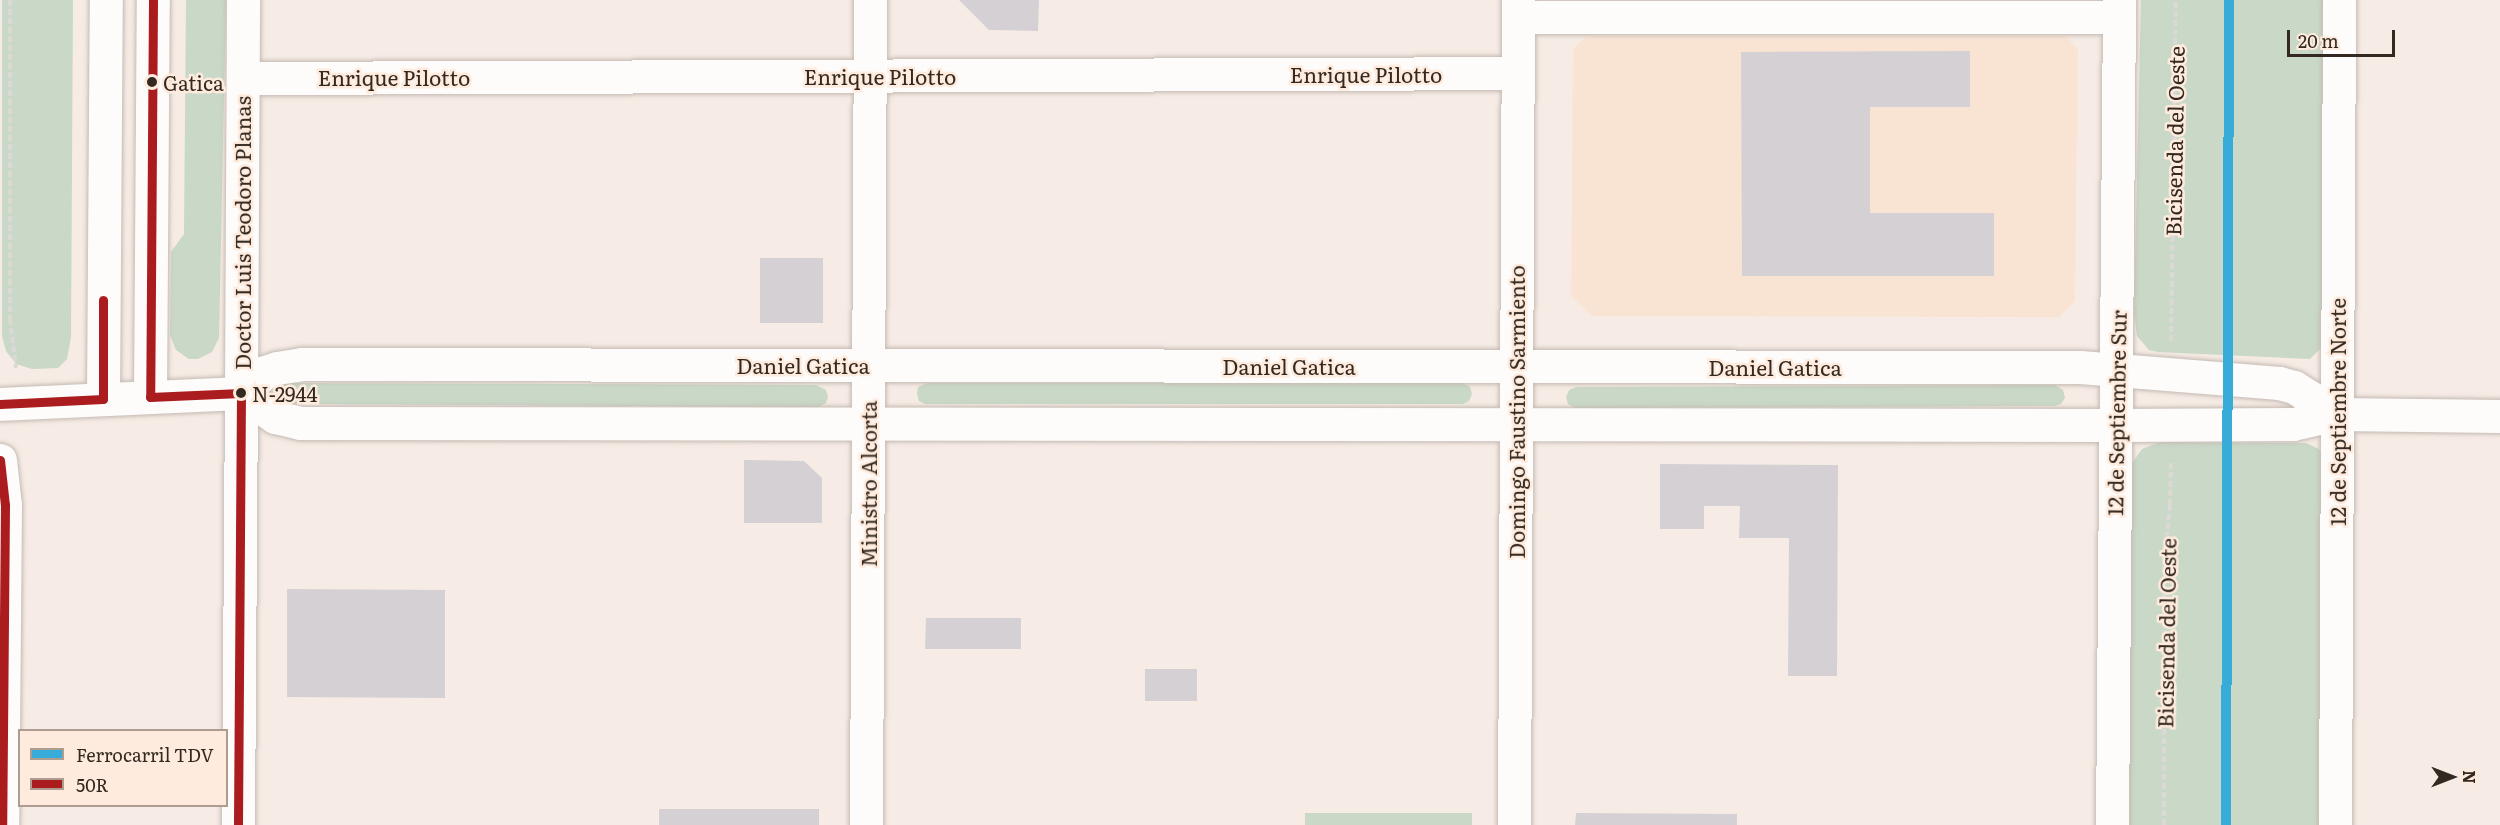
<!DOCTYPE html>
<style>
body{margin:0}
#map{position:relative;width:2500px;height:825px;overflow:hidden;background:#f6ece5;font-family:Literata,serif}
div>[style]{position:absolute}
.built>*{inset:0;background:#f9e4d4}
.green>*{inset:0;background:#c9d8c7}
.building>*{inset:0;background:#d4d0d4}
.path>*{height:4px;margin-top:-2px;transform-origin:0;background:repeating-linear-gradient(90deg,#dcd8d7 0 6px,transparent 0 9px)}
.roads{filter:drop-shadow(0 0 2px #c4bab3) drop-shadow(0 0 2px #c4bab3)}
.street>*{height:33px;margin:-16.5px;padding:0 16.5px;transform-origin:16.5px;border-radius:16.5px;background:#fefcfb}
.secondary>*{height:33px;margin:-16.5px;padding:0 16.5px;transform-origin:16.5px;border-radius:16.5px;background:#fefcfb}
.highway>*{height:33px;margin:-16.5px;padding:0 16.5px;transform-origin:16.5px;border-radius:16.5px;background:#fefcfb}
.bus-1>*{height:9px;margin:-4.5px;padding:0 4.5px;transform-origin:4.5px;border-radius:4.5px;background:#ab1c1f}
.rail-1>*{height:10px;margin:-5px;padding:0 5px;transform-origin:5px;border-radius:5px;background:#37acd8}
.dots>*{width:16px;height:16px;translate:-50% -50%;box-sizing:border-box;border:3px solid #feebdd;border-radius:50%}
span{translate:-50% -50%;white-space:nowrap;text-align:center;line-height:1.15;-webkit-text-stroke:5px #feebdd;paint-order:stroke}
.bus-label{font-size:20px;color:#342920}
.left{translate:0 -50%;text-align:left}
.street-label{font-size:21px;color:#342920}
.legend{position:absolute;left:18px;top:729px;width:210px;height:78px;box-sizing:border-box;background:#feebdd;border:2px solid #ad9d91;margin:0;padding:8px 10px;list-style:none;font-size:18px;color:#342920}
.legend li{display:flex;align-items:center;gap:12px;height:30px}
.legend b{width:30px;border:2px solid #ad9d91}
.north{position:absolute;left:2422px;top:747px;width:60px;height:60px;-webkit-text-stroke:4px #feebdd;paint-order:stroke;rotate:90deg;font-size:16px;font-weight:700;line-height:24px;text-align:center;color:#342920}
.north::after{content:'';display:block;margin:auto;width:21px;height:27px;background:#342920;clip-path:polygon(50% 0,100% 100%,50% 72%,0 100%)}
.scale{position:absolute;left:2287px;top:30px;width:108px;height:27px;box-sizing:border-box;border:3px solid #342920;border-top:0;padding-left:8px;font-size:18px;line-height:21px;white-space:nowrap;color:#342920;-webkit-text-stroke:4px #feebdd;paint-order:stroke}
</style>
<div id="map">
<div class="built">
<i style="clip-path:polygon(1586px 36px,2065px 36px,2078px 49px,2075px 301px,2059px 317px,1592px 316px,1571px 296px,1573px 49px)"></i>
</div>
<div class="green">
<i style="clip-path:polygon(2px 0,73px 0,71px 337px,67px 359px,58px 368px,32px 369px,16px 364px,6px 351px,2px 336px)"></i>
<i style="clip-path:polygon(186px 0,226px 0,219px 338px,212px 352px,198px 359px,189px 359px,176px 350px,170px 335px,171px 252px,184px 234px)"></i>
<i style="clip-path:polygon(2141px 0,2324px 0,2322px 347px,2310px 359px,2158px 352px,2149px 350px,2137px 336px,2134px 313px)"></i>
<i style="clip-path:polygon(281px 383px,816px 385px,826px 390px,828px 397px,826px 403px,819px 407px,282px 404px,274px 397px,273px 390px)"></i>
<i style="clip-path:polygon(928px 383px,1463px 383px,1470px 387px,1472px 394px,1469px 401px,1463px 404px,925px 404px,919px 401px,917px 394px,918px 387px)"></i>
<i style="clip-path:polygon(2055px 385px,2063px 390px,2065px 398px,2061px 404px,2055px 406px,1575px 408px,1568px 404px,1566px 397px,1569px 390px,1576px 387px)"></i>
<i style="clip-path:polygon(2160px 442px,2306px 443px,2319px 449px,2322px 455px,2322px 825px,2126px 825px,2130px 466px,2142px 449px)"></i>
<i style="clip-path:polygon(1305px 813px,1472px 813px,1472px 825px,1305px 825px)"></i>
</div>
<div class="building">
<i style="clip-path:polygon(959px 0,1039px 0,1038px 31px,989px 30px)"></i>
<i style="clip-path:polygon(1970px 51px,1970px 107px,1870px 107px,1870px 213px,1994px 213px,1994px 276px,1742px 276px,1741px 52px)"></i>
<i style="clip-path:polygon(760px 258px,823px 258px,823px 323px,760px 323px)"></i>
<i style="clip-path:polygon(744px 460px,804px 461px,822px 478px,822px 523px,744px 523px)"></i>
<i style="clip-path:polygon(1660px 464px,1838px 465px,1837px 676px,1788px 676px,1789px 538px,1739px 538px,1740px 506px,1704px 506px,1704px 529px,1660px 529px)"></i>
<i style="clip-path:polygon(287px 589px,445px 590px,445px 698px,287px 697px)"></i>
<i style="clip-path:polygon(926px 618px,1021px 618px,1021px 649px,925px 649px)"></i>
<i style="clip-path:polygon(1145px 669px,1197px 669px,1197px 701px,1145px 701px)"></i>
<i style="clip-path:polygon(659px 809px,819px 809px,819px 825px,659px 825px)"></i>
<i style="clip-path:polygon(1576px 813px,1737px 814px,1737px 825px,1575px 825px)"></i>
</div>
<div class="path">
<i style="left:10px;top:0;width:319px;rotate:90deg"></i>
<i style="left:10px;top:319px;width:49px;rotate:83deg"></i>
<i style="left:2171px;top:341px;width:341px;rotate:-89.2deg"></i>
<i style="left:2164px;top:825px;width:260px;rotate:-90deg"></i>
<i style="left:2164px;top:565px;width:60px;rotate:-84.3deg"></i>
<i style="left:2170px;top:505px;width:45px;rotate:-88.7deg"></i>
</div>
<div class="roads">
<div class="street">
<i style="left:1518px;top:17px;width:601px"></i>
<i style="left:243px;top:78px;width:1275px;rotate:-0.22deg"></i>
<i style="left:866px;top:825px;width:825px;rotate:-89.72deg"></i>
<i style="left:2112px;top:825px;width:825px;rotate:-89.51deg"></i>
<i style="left:2335px;top:825px;width:825px;rotate:-89.72deg"></i>
</div>
<div class="secondary">
<i style="left:241px;top:393px;width:42px;rotate:35.2deg"></i>
<i style="left:275px;top:417px;width:26px;rotate:13deg"></i>
<i style="left:300px;top:423px;width:1816px;rotate:0.06deg"></i>
<i style="left:2116px;top:425px;width:177px;rotate:-0.3deg"></i>
<i style="left:2293px;top:424px;width:45px;rotate:-12.8deg"></i>
<i style="left:2337px;top:414px;width:163px;rotate:0.7deg"></i>
<i style="left:241px;top:393px;width:32px;rotate:-41deg"></i>
<i style="left:265px;top:372px;width:13px;rotate:-18deg"></i>
<i style="left:277px;top:368px;width:25px;rotate:-9deg"></i>
<i style="left:302px;top:364px;width:1778px;rotate:0.1deg"></i>
<i style="left:2080px;top:367px;width:200px;rotate:4.6deg"></i>
<i style="left:2279px;top:383px;width:16px;rotate:15deg"></i>
<i style="left:2294px;top:387px;width:51px;rotate:32.1deg"></i>
<i style="left:241px;top:393px;width:393px;rotate:-89.7deg"></i>
<i style="left:1514px;top:825px;width:825px;rotate:-89.72deg"></i>
</div>
<div class="highway">
<i style="left:150px;top:397px;width:397px;rotate:-89.6deg"></i>
<i style="left:103px;top:399px;width:399px;rotate:-89.6deg"></i>
<i style="left:0;top:404px;width:241px;rotate:-2.6deg"></i>
<i style="left:241px;top:393px;width:432px;rotate:90.4deg"></i>
<i style="left:0;top:460px;width:45px;rotate:83.7deg"></i>
<i style="left:5px;top:505px;width:320px;rotate:90.5deg"></i>
</div>
</div>
<div class="bus-1">
<i style="left:153px;top:0;width:397px;rotate:90.4deg"></i>
<i style="left:150px;top:397px;width:91px;rotate:-2.5deg"></i>
<i style="left:241px;top:393px;width:432px;rotate:90.4deg"></i>
<i style="left:0;top:404px;width:103px;rotate:-2.8deg"></i>
<i style="left:103px;top:399px;width:99px;rotate:-90deg"></i>
<i style="left:0;top:460px;width:45px;rotate:83.7deg"></i>
<i style="left:5px;top:505px;width:320px;rotate:90.5deg"></i>
</div>
<div class="rail-1">
<i style="left:2226px;top:825px;width:825px;rotate:-89.79deg"></i>
</div>
<div class="dots">
<i style="left:152px;top:82px;background:#342920"></i>
<i style="left:241px;top:393px;background:#342920"></i>
</div>
<div class="bus-label">
<span class="left" style="left:163px;top:82px">Gatica</span>
<span class="left" style="left:252px;top:393px">N-2944</span>
</div>
<div class="street-label">
<span style="left:1366px;top:74px">Enrique Pilotto</span>
<span style="left:880px;top:76px">Enrique Pilotto</span>
<span style="left:394px;top:77px">Enrique Pilotto</span>
<span style="left:2174px;top:141px;rotate:-89deg">Bicisenda del Oeste</span>
<span style="left:242px;top:233px;rotate:-90deg">Doctor Luis Teodoro Planas</span>
<span style="left:803px;top:365px">Daniel Gatica</span>
<span style="left:1289px;top:366px">Daniel Gatica</span>
<span style="left:1775px;top:367px">Daniel Gatica</span>
<span style="left:1516px;top:412px;rotate:-90deg">Domingo Faustino Sarmiento</span>
<span style="left:2337px;top:412px;rotate:-90deg">12 de Septiembre Norte</span>
<span style="left:2116px;top:413px;rotate:-89deg">12 de Septiembre Sur</span>
<span style="left:868px;top:484px;rotate:-90deg">Ministro Alcorta</span>
<span style="left:2166px;top:633px;rotate:-89deg">Bicisenda del Oeste</span>
</div>
<ul class="legend">
<li><b style="height:8px;background:#37acd8"></b>Ferrocarril TDV</li>
<li><b style="height:8px;background:#ab1c1f"></b>50R</li>
</ul>
<div class="north">N</div>
<div class="scale">20 m</div>
</div>
